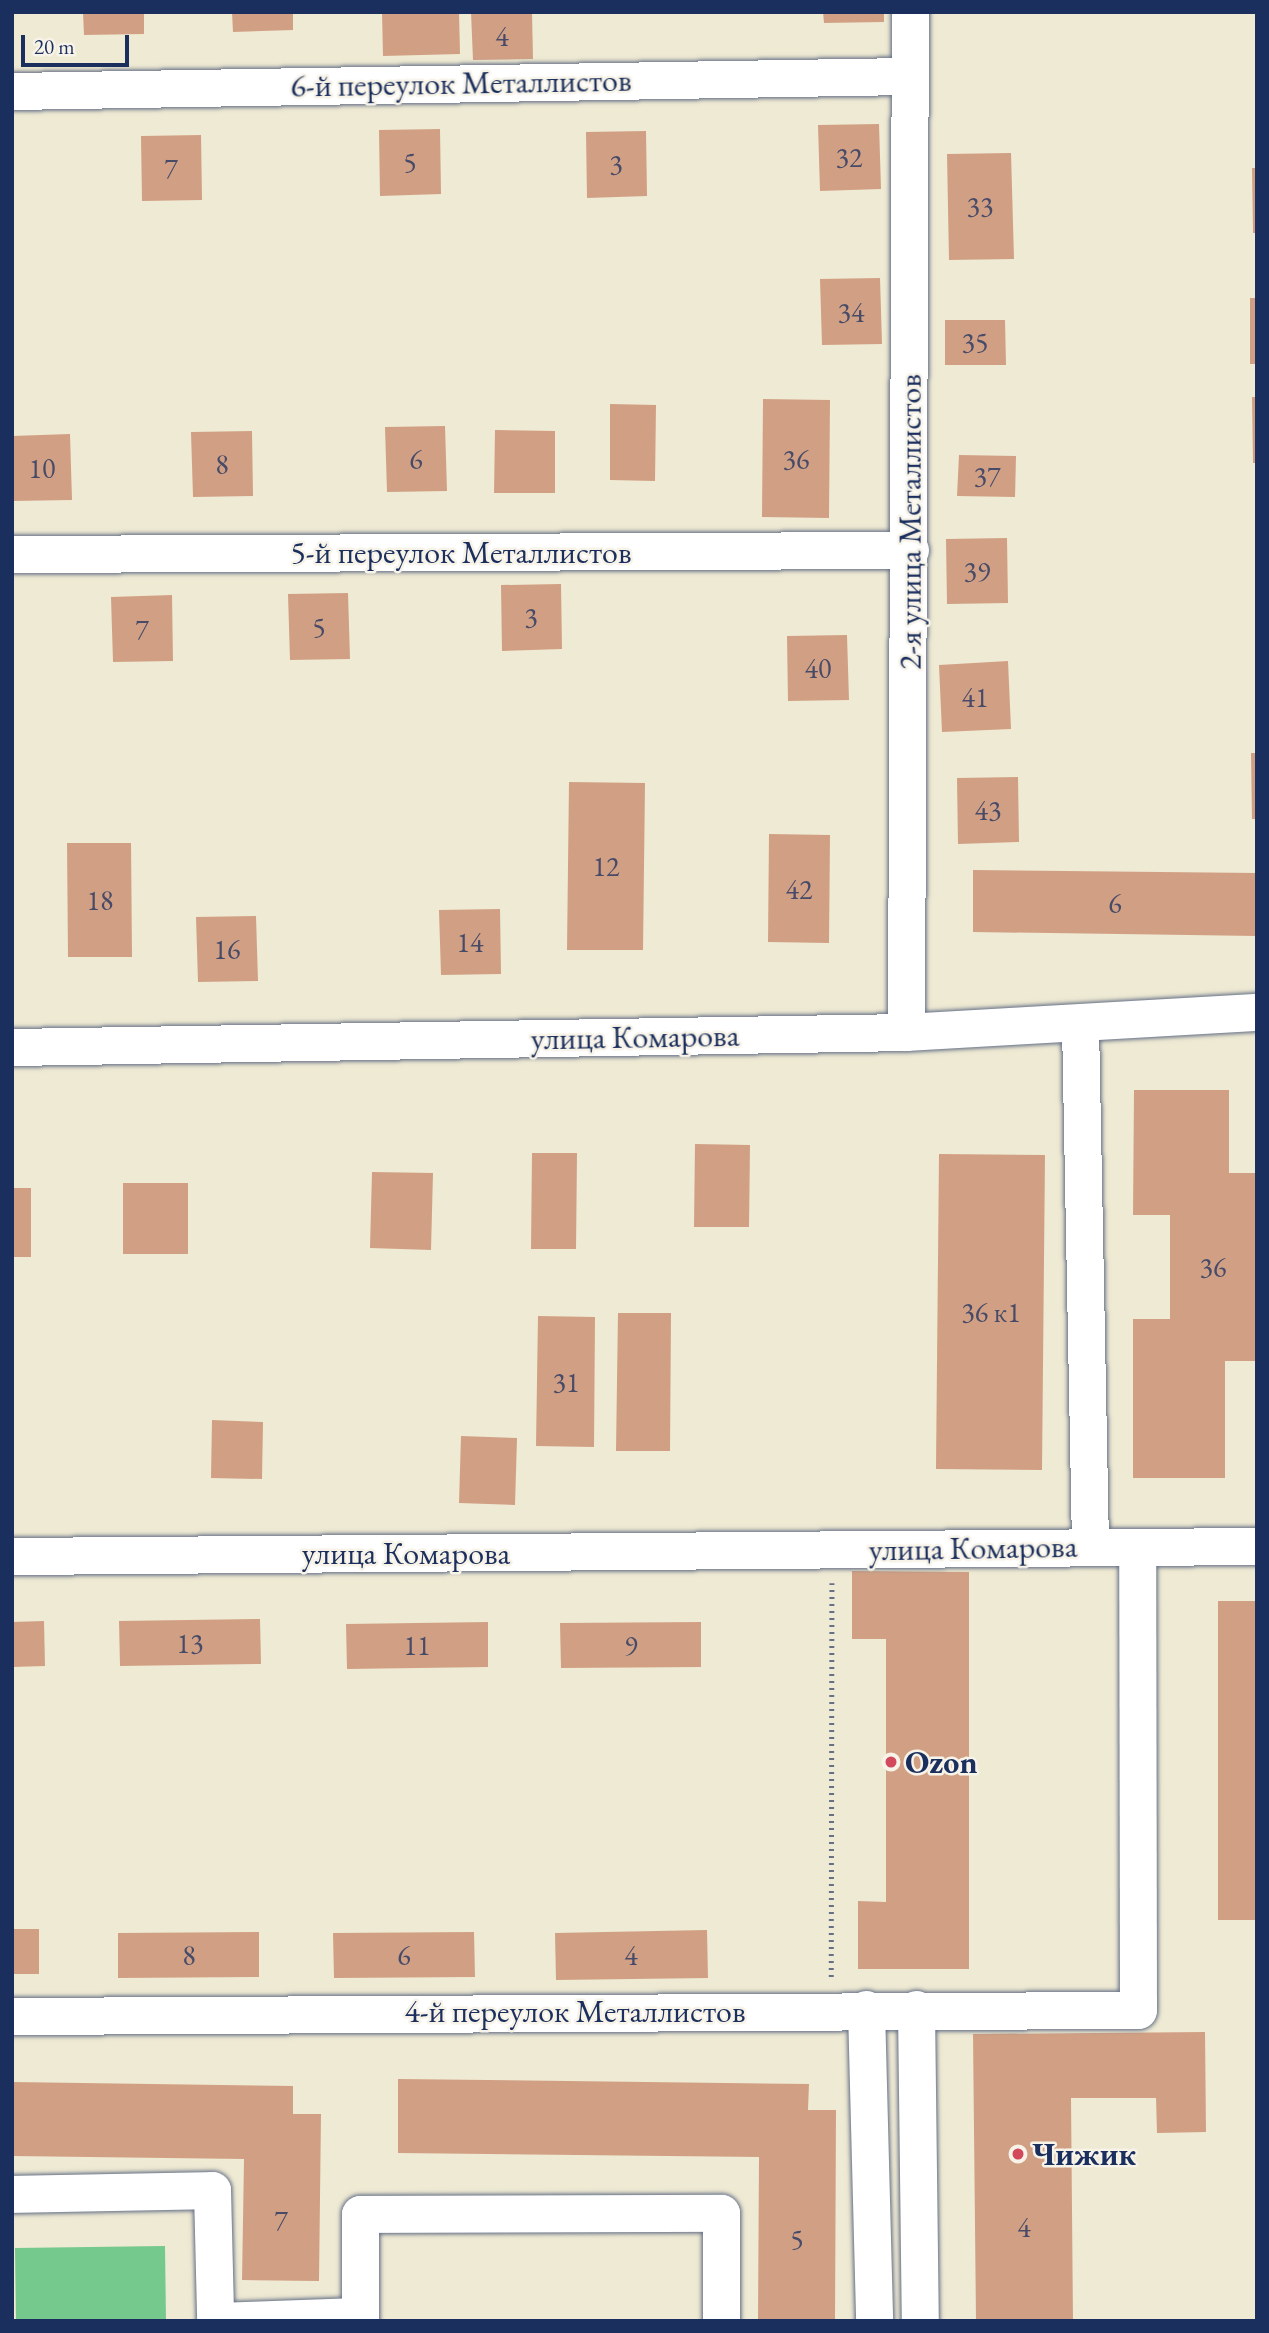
<!DOCTYPE html>
<meta charset="utf-8">
<style>
body{margin:0}
#map{position:relative;width:1269px;height:2333px;overflow:hidden;background:#efead3;font-family:"EB Garamond",serif}
div>[style]{position:absolute}
.green>*{inset:0;background:#75c98d}
.building>*{inset:0;background:#d1a084}
.path>*{height:4.5px;margin-top:-2.25px;transform-origin:0;background:repeating-linear-gradient(90deg,#657087 0 2px,transparent 0 7px)}
.roads{filter:drop-shadow(0 0 2px #657087) drop-shadow(0 0 2px #657087)}
.minor>*{height:37px;margin:-18.5px;padding:0 18.5px;transform-origin:18.5px;border-radius:18.5px;background:#fff}
.dots>*{width:19px;height:19px;translate:-50% -50%;box-sizing:border-box;border:4px solid #f7f3e8;border-radius:50%}
span{translate:-50% -50%;white-space:nowrap;text-align:center;line-height:1.15;-webkit-text-stroke:5px #f7f3e8;paint-order:stroke}
.number-label{font-size:28px;color:#484b68}
.number-label span{-webkit-text-stroke-width:0}
.street-label{font-size:32px;color:#1b2f5e}
.poi-label{font-size:32px;color:#1b2f5e;font-weight:700}
.left{translate:0 -50%;text-align:left}
.frame{position:absolute;inset:0;border:14px solid #1b2f5e;pointer-events:none}
.scale{position:absolute;left:21px;top:35px;width:108px;height:32px;box-sizing:border-box;border:4px solid #1b2f5e;border-top:0;padding-left:9px;font-size:21px;line-height:24px;white-space:nowrap;color:#1b2f5e;-webkit-text-stroke:5px #f7f3e8;paint-order:stroke}
</style>
<div id="map">
<div class="green">
<i style="clip-path:polygon(165px 2246px,166px 2321px,16px 2321px,15px 2248px)"></i>
</div>
<div class="building">
<i style="clip-path:polygon(83px 12px,144px 12px,144px 34px,84px 35px)"></i>
<i style="clip-path:polygon(232px 12px,293px 12px,293px 30px,233px 32px)"></i>
<i style="clip-path:polygon(382px 12px,459px 12px,460px 54px,383px 56px)"></i>
<i style="clip-path:polygon(471px 12px,532px 12px,533px 59px,473px 60px)"></i>
<i style="clip-path:polygon(823px 12px,884px 12px,884px 22px,824px 23px)"></i>
<i style="clip-path:polygon(879px 124px,881px 189px,820px 191px,818px 125px)"></i>
<i style="clip-path:polygon(440px 129px,441px 194px,380px 196px,379px 130px)"></i>
<i style="clip-path:polygon(646px 131px,647px 196px,587px 198px,586px 132px)"></i>
<i style="clip-path:polygon(201px 135px,202px 200px,142px 201px,141px 136px)"></i>
<i style="clip-path:polygon(1011px 153px,1014px 259px,949px 260px,947px 154px)"></i>
<i style="clip-path:polygon(1252px 168px,1257px 168px,1257px 233px,1253px 233px)"></i>
<i style="clip-path:polygon(880px 278px,882px 344px,822px 345px,820px 279px)"></i>
<i style="clip-path:polygon(1250px 298px,1257px 298px,1257px 364px,1250px 364px)"></i>
<i style="clip-path:polygon(945px 320px,1005px 320px,1006px 365px,945px 365px)"></i>
<i style="clip-path:polygon(1252px 397px,1257px 397px,1257px 463px,1253px 463px)"></i>
<i style="clip-path:polygon(763px 399px,830px 400px,829px 518px,762px 517px)"></i>
<i style="clip-path:polygon(610px 404px,656px 405px,655px 481px,610px 480px)"></i>
<i style="clip-path:polygon(445px 426px,447px 491px,387px 492px,385px 427px)"></i>
<i style="clip-path:polygon(495px 430px,555px 431px,555px 493px,494px 493px)"></i>
<i style="clip-path:polygon(252px 431px,253px 496px,193px 497px,191px 432px)"></i>
<i style="clip-path:polygon(70px 434px,72px 500px,12px 501px,12px 436px)"></i>
<i style="clip-path:polygon(959px 455px,1016px 456px,1015px 497px,957px 496px)"></i>
<i style="clip-path:polygon(1007px 538px,1008px 603px,947px 604px,946px 539px)"></i>
<i style="clip-path:polygon(561px 584px,562px 649px,502px 651px,501px 585px)"></i>
<i style="clip-path:polygon(348px 593px,350px 659px,290px 660px,288px 594px)"></i>
<i style="clip-path:polygon(172px 595px,173px 661px,113px 662px,111px 597px)"></i>
<i style="clip-path:polygon(847px 635px,849px 700px,788px 701px,787px 636px)"></i>
<i style="clip-path:polygon(1008px 661px,1011px 729px,942px 732px,939px 665px)"></i>
<i style="clip-path:polygon(1251px 753px,1257px 753px,1257px 819px,1252px 819px)"></i>
<i style="clip-path:polygon(1018px 777px,1019px 842px,958px 844px,957px 778px)"></i>
<i style="clip-path:polygon(569px 782px,645px 783px,643px 950px,567px 950px)"></i>
<i style="clip-path:polygon(769px 834px,830px 835px,829px 943px,768px 942px)"></i>
<i style="clip-path:polygon(67px 843px,131px 843px,132px 957px,68px 957px)"></i>
<i style="clip-path:polygon(973px 870px,1257px 873px,1257px 936px,973px 932px)"></i>
<i style="clip-path:polygon(500px 909px,501px 974px,441px 975px,439px 910px)"></i>
<i style="clip-path:polygon(256px 916px,258px 981px,198px 982px,196px 917px)"></i>
<i style="clip-path:polygon(1134px 1090px,1229px 1090px,1229px 1173px,1257px 1173px,1257px 1361px,1225px 1361px,1225px 1478px,1133px 1478px,1133px 1319px,1170px 1319px,1170px 1215px,1133px 1215px)"></i>
<i style="clip-path:polygon(695px 1144px,750px 1145px,749px 1227px,694px 1227px)"></i>
<i style="clip-path:polygon(532px 1153px,577px 1153px,576px 1249px,531px 1249px)"></i>
<i style="clip-path:polygon(939px 1154px,1045px 1155px,1042px 1470px,936px 1469px)"></i>
<i style="clip-path:polygon(372px 1172px,433px 1173px,431px 1250px,370px 1248px)"></i>
<i style="clip-path:polygon(123px 1183px,188px 1183px,188px 1254px,123px 1254px)"></i>
<i style="clip-path:polygon(12px 1188px,31px 1188px,31px 1257px,12px 1257px)"></i>
<i style="clip-path:polygon(618px 1313px,671px 1313px,670px 1451px,616px 1451px)"></i>
<i style="clip-path:polygon(538px 1316px,595px 1317px,594px 1447px,536px 1446px)"></i>
<i style="clip-path:polygon(212px 1420px,263px 1422px,262px 1479px,211px 1478px)"></i>
<i style="clip-path:polygon(461px 1436px,517px 1438px,515px 1505px,459px 1503px)"></i>
<i style="clip-path:polygon(852px 1571px,969px 1572px,969px 1969px,858px 1969px,858px 1901px,886px 1902px,886px 1639px,852px 1639px)"></i>
<i style="clip-path:polygon(1218px 1601px,1257px 1601px,1257px 1920px,1218px 1920px)"></i>
<i style="clip-path:polygon(260px 1619px,261px 1664px,120px 1666px,119px 1621px)"></i>
<i style="clip-path:polygon(44px 1621px,45px 1666px,12px 1667px,12px 1622px)"></i>
<i style="clip-path:polygon(488px 1622px,488px 1667px,347px 1669px,346px 1624px)"></i>
<i style="clip-path:polygon(701px 1622px,701px 1667px,561px 1668px,560px 1623px)"></i>
<i style="clip-path:polygon(12px 1929px,39px 1929px,39px 1974px,12px 1974px)"></i>
<i style="clip-path:polygon(707px 1930px,708px 1978px,556px 1980px,555px 1933px)"></i>
<i style="clip-path:polygon(259px 1932px,259px 1977px,118px 1978px,118px 1933px)"></i>
<i style="clip-path:polygon(474px 1932px,475px 1977px,334px 1978px,333px 1933px)"></i>
<i style="clip-path:polygon(1205px 2032px,1206px 2132px,1157px 2133px,1156px 2098px,1071px 2098px,1073px 2321px,976px 2321px,973px 2034px)"></i>
<i style="clip-path:polygon(398px 2079px,809px 2084px,808px 2110px,836px 2110px,835px 2321px,758px 2321px,759px 2157px,398px 2153px)"></i>
<i style="clip-path:polygon(12px 2082px,293px 2086px,293px 2114px,321px 2114px,319px 2281px,242px 2280px,244px 2159px,12px 2156px)"></i>
</div>
<div class="path">
<i style="left:831px;top:1977px;width:394px;rotate:-89.9deg"></i>
</div>
<div class="roads">
<div class="minor">
<i style="left:12px;top:91px;width:898px;rotate:-0.96deg"></i>
<i style="left:12px;top:554px;width:898px;rotate:-0.26deg"></i>
<i style="left:1080px;top:1024px;width:523px;rotate:88.9deg"></i>
<i style="left:906px;top:1032px;width:1020px;rotate:-89.78deg"></i>
<i style="left:12px;top:1047px;width:894px;rotate:-0.96deg"></i>
<i style="left:906px;top:1032px;width:352px;rotate:-3.3deg"></i>
<i style="left:12px;top:1556px;width:1245px;rotate:-0.46deg"></i>
<i style="left:866px;top:2009px;width:312px;rotate:88.5deg"></i>
<i style="left:916px;top:2009px;width:312px;rotate:89.3deg"></i>
<i style="left:12px;top:2016px;width:1126px;rotate:-0.31deg"></i>
<i style="left:1138px;top:2010px;width:463px;rotate:-90.1deg"></i>
<i style="left:12px;top:2194px;width:200px;rotate:-1.1deg"></i>
<i style="left:212px;top:2190px;width:126px;rotate:88.6deg"></i>
<i style="left:215px;top:2321px;width:145px;rotate:-2deg"></i>
<i style="left:360px;top:2321px;width:107px;rotate:-90deg"></i>
<i style="left:360px;top:2214px;width:361px;rotate:-0.2deg"></i>
<i style="left:721px;top:2213px;width:108px;rotate:90deg"></i>
</div>
</div>
<div class="dots">
<i style="left:891px;top:1762px;background:#d1495b"></i>
<i style="left:1018px;top:2154px;background:#d1495b"></i>
</div>
<div class="number-label">
<span style="left:502px;top:36px">4</span>
<span style="left:849px;top:157px">32</span>
<span style="left:410px;top:162px">5</span>
<span style="left:616px;top:164px">3</span>
<span style="left:171px;top:168px">7</span>
<span style="left:980px;top:206px">33</span>
<span style="left:851px;top:312px">34</span>
<span style="left:975px;top:342px">35</span>
<span style="left:416px;top:459px">6</span>
<span style="left:796px;top:459px">36</span>
<span style="left:222px;top:464px">8</span>
<span style="left:42px;top:468px">10</span>
<span style="left:987px;top:476px">37</span>
<span style="left:977px;top:571px">39</span>
<span style="left:531px;top:617px">3</span>
<span style="left:319px;top:627px">5</span>
<span style="left:142px;top:629px">7</span>
<span style="left:818px;top:668px">40</span>
<span style="left:975px;top:697px">41</span>
<span style="left:988px;top:810px">43</span>
<span style="left:606px;top:866px">12</span>
<span style="left:799px;top:889px">42</span>
<span style="left:100px;top:900px">18</span>
<span style="left:1115px;top:903px">6</span>
<span style="left:470px;top:942px">14</span>
<span style="left:227px;top:949px">16</span>
<span style="left:1213px;top:1267px">36</span>
<span style="left:991px;top:1312px">36 к1</span>
<span style="left:566px;top:1382px">31</span>
<span style="left:190px;top:1643px">13</span>
<span style="left:417px;top:1645px">11</span>
<span style="left:631px;top:1645px">9</span>
<span style="left:189px;top:1955px">8</span>
<span style="left:404px;top:1955px">6</span>
<span style="left:631px;top:1955px">4</span>
<span style="left:281px;top:2220px">7</span>
<span style="left:1024px;top:2227px">4</span>
<span style="left:797px;top:2239px">5</span>
</div>
<div class="street-label">
<span style="left:461px;top:83px;rotate:-1deg">6-й переулок Металлистов</span>
<span style="left:910px;top:522px;rotate:-90deg">2-я улица Металлистов</span>
<span style="left:461px;top:552px">5-й переулок Металлистов</span>
<span style="left:635px;top:1037px;rotate:-1deg">улица Комарова</span>
<span style="left:973px;top:1548px;rotate:-1deg">улица Комарова</span>
<span style="left:406px;top:1553px">улица Комарова</span>
<span style="left:575px;top:2011px">4-й переулок Металлистов</span>
</div>
<div class="poi-label">
<span class="left" style="left:905px;top:1762px">Ozon</span>
<span class="left" style="left:1032px;top:2154px">Чижик</span>
</div>
<div class="frame"></div>
<div class="scale">20 m</div>
</div>
